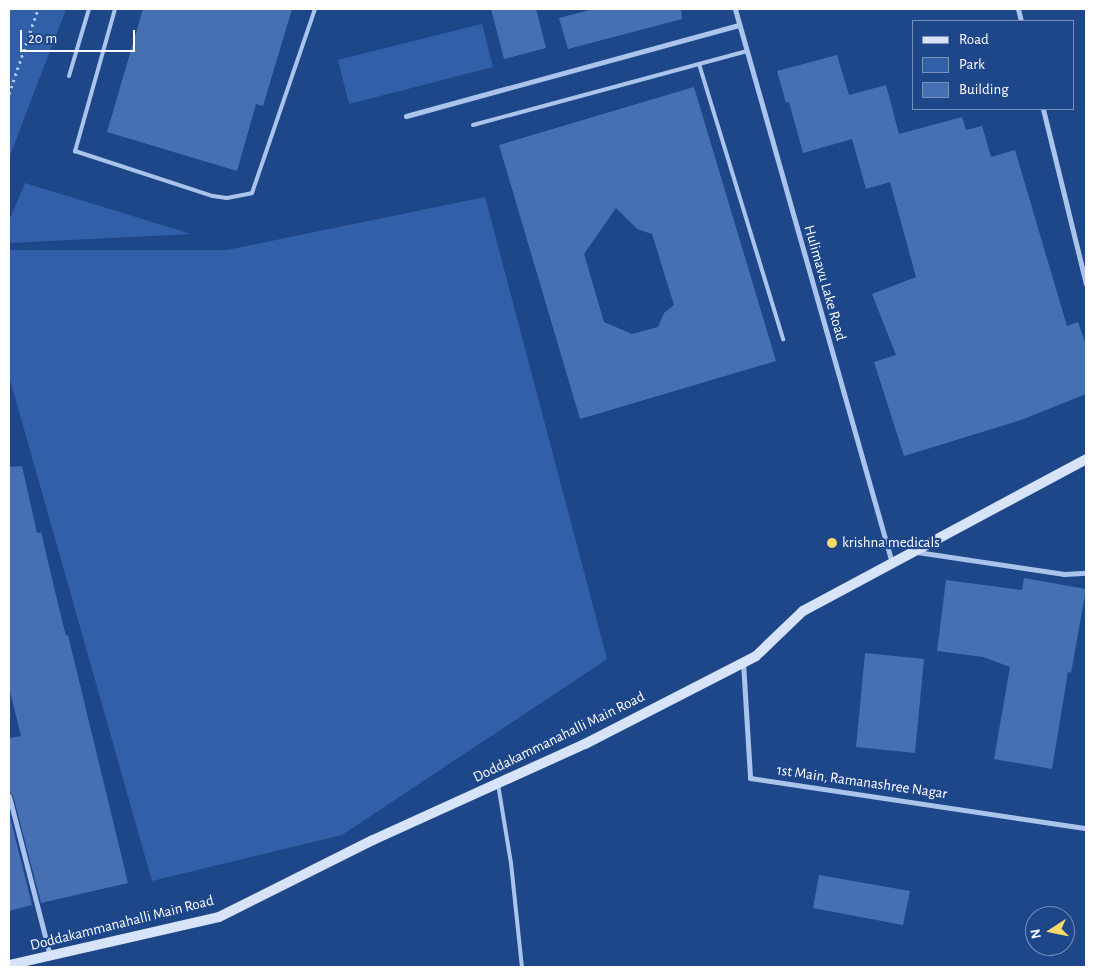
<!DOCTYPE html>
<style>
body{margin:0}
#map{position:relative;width:1095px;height:976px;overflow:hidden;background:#1e478a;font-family:"Alegreya Sans",sans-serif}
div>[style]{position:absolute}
.green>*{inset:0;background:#3260a8}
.building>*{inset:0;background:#4770b2}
.path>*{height:3px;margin-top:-1.5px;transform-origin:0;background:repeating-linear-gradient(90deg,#aac4ec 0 2.5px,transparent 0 6.5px)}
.lane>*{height:4px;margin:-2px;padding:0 2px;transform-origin:2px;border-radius:2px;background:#aac4ec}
.street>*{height:5px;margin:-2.5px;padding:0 2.5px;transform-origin:2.5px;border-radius:2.5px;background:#aac4ec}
.secondary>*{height:10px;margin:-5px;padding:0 5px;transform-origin:5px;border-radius:5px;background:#d6e3f9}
.dots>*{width:14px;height:14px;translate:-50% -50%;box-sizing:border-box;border:2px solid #1e478a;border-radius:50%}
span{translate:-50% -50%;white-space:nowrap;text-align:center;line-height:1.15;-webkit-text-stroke:4.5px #1e478a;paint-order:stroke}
.street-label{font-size:15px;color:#fff}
.poi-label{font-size:15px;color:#fff}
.left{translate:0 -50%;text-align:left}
.frame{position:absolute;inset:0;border:10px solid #fff;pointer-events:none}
.legend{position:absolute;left:912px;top:20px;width:162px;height:90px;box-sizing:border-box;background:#1e478a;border:1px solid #7891b9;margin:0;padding:6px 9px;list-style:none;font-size:15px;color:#fff}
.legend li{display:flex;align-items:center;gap:10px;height:25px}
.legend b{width:25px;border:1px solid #7891b9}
.north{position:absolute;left:1025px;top:906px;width:50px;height:50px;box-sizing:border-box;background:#1e478a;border:1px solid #7891b9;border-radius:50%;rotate:259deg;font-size:14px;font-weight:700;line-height:20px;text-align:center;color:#fff}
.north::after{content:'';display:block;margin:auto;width:18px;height:22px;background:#fada6a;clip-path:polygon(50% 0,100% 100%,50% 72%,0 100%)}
.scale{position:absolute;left:20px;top:30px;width:115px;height:22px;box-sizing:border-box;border:2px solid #fff;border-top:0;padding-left:6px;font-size:15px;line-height:18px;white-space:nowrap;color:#fff;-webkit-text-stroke:4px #1e478a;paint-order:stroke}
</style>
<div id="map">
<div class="green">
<i style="clip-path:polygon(9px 9px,66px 9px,9px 158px)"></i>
<i style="clip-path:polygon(482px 24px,493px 67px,349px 104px,338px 60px)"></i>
<i style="clip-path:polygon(25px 183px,191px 234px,9px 243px,9px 221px)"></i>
<i style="clip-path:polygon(485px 197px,607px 659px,342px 835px,152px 881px,9px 376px,9px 250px,227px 250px)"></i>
</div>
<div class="building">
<i style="clip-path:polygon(143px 9px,292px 9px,263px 106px,256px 104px,237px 171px,107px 132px)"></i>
<i style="clip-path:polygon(491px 9px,536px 9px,546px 48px,504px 59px)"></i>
<i style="clip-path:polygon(593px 9px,681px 9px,682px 19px,568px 49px,559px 18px)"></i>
<i style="clip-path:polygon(837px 55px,849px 95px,886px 85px,899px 134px,962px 117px,966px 130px,982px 126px,991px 157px,1015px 150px,1067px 326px,1078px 322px,1086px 345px,1086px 394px,1021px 420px,904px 456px,874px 362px,896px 355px,872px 294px,916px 277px,890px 182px,866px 189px,852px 139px,803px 153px,789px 102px,786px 103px,777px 71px)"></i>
<i style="clip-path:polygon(evenodd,694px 87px,776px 361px,580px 419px,499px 145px,694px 87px,616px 208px,637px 229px,652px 234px,674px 305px,664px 313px,658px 327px,632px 334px,604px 322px,584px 254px,616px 208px)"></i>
<i style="clip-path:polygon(22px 466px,37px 533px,41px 532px,60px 612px,66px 636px,68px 635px,128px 883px,41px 903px,13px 795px,9px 792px,9px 738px,21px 736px,9px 687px,9px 467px)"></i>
<i style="clip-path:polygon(1024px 578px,1086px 589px,1071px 673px,1068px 672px,1052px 769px,994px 759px,1010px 667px,983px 657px,937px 651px,946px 580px,1022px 590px)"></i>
<i style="clip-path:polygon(865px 653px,924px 659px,915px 753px,856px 747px)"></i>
<i style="clip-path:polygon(9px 813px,32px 905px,9px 911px)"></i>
<i style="clip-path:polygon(819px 875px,910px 891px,903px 925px,813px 908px)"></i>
</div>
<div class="path">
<i style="left:9px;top:94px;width:90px;rotate:-71.2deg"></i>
</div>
<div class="lane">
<i style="left:115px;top:9px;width:148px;rotate:105.7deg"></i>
<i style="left:75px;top:151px;width:145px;rotate:18.1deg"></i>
<i style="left:213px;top:196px;width:14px;rotate:8deg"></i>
<i style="left:227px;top:198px;width:25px;rotate:-11deg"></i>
<i style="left:252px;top:193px;width:194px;rotate:-71.1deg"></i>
<i style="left:699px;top:64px;width:288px;rotate:73deg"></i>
<i style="left:69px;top:76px;width:70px;rotate:-73.4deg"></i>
<i style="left:473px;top:125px;width:284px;rotate:-15.1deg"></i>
<i style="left:498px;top:784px;width:80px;rotate:80.7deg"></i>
<i style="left:511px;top:863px;width:105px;rotate:84deg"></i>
</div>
<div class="street">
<i style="left:735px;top:9px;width:576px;rotate:74.18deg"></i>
<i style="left:1018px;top:9px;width:12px;rotate:76deg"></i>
<i style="left:1043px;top:109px;width:180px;rotate:76.2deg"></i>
<i style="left:406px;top:116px;width:345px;rotate:-15.3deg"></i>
<i style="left:917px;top:552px;width:149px;rotate:8.5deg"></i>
<i style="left:1064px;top:574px;width:22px;rotate:-3deg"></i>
<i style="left:743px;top:662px;width:116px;rotate:86.5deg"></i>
<i style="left:750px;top:778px;width:340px;rotate:8.5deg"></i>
<i style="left:9px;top:796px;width:165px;rotate:75.6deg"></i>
</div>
<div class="secondary">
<i style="left:9px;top:965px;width:215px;rotate:-12.9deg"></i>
<i style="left:219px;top:917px;width:172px;rotate:-26.6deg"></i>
<i style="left:373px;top:840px;width:233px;rotate:-24.4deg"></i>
<i style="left:585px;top:744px;width:192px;rotate:-27.2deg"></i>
<i style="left:756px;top:656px;width:65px;rotate:-43.8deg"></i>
<i style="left:803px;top:611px;width:321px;rotate:-28.2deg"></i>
</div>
<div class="dots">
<i style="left:832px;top:543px;background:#fada6a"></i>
</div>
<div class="street-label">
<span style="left:825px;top:283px;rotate:74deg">Hulimavu Lake Road</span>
<span style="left:559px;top:737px;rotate:-26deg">Doddakammanahalli Main Road</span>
<span style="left:862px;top:782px;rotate:8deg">1st Main, Ramanashree Nagar</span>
<span style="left:122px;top:923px;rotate:-14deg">Doddakammanahalli Main Road</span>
</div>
<div class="poi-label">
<span class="left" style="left:842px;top:543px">krishna medicals</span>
</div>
<div class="frame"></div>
<ul class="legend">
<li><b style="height:6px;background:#d6e3f9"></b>Road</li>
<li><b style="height:14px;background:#3260a8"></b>Park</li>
<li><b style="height:14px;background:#4770b2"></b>Building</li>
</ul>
<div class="north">N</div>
<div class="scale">20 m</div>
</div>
